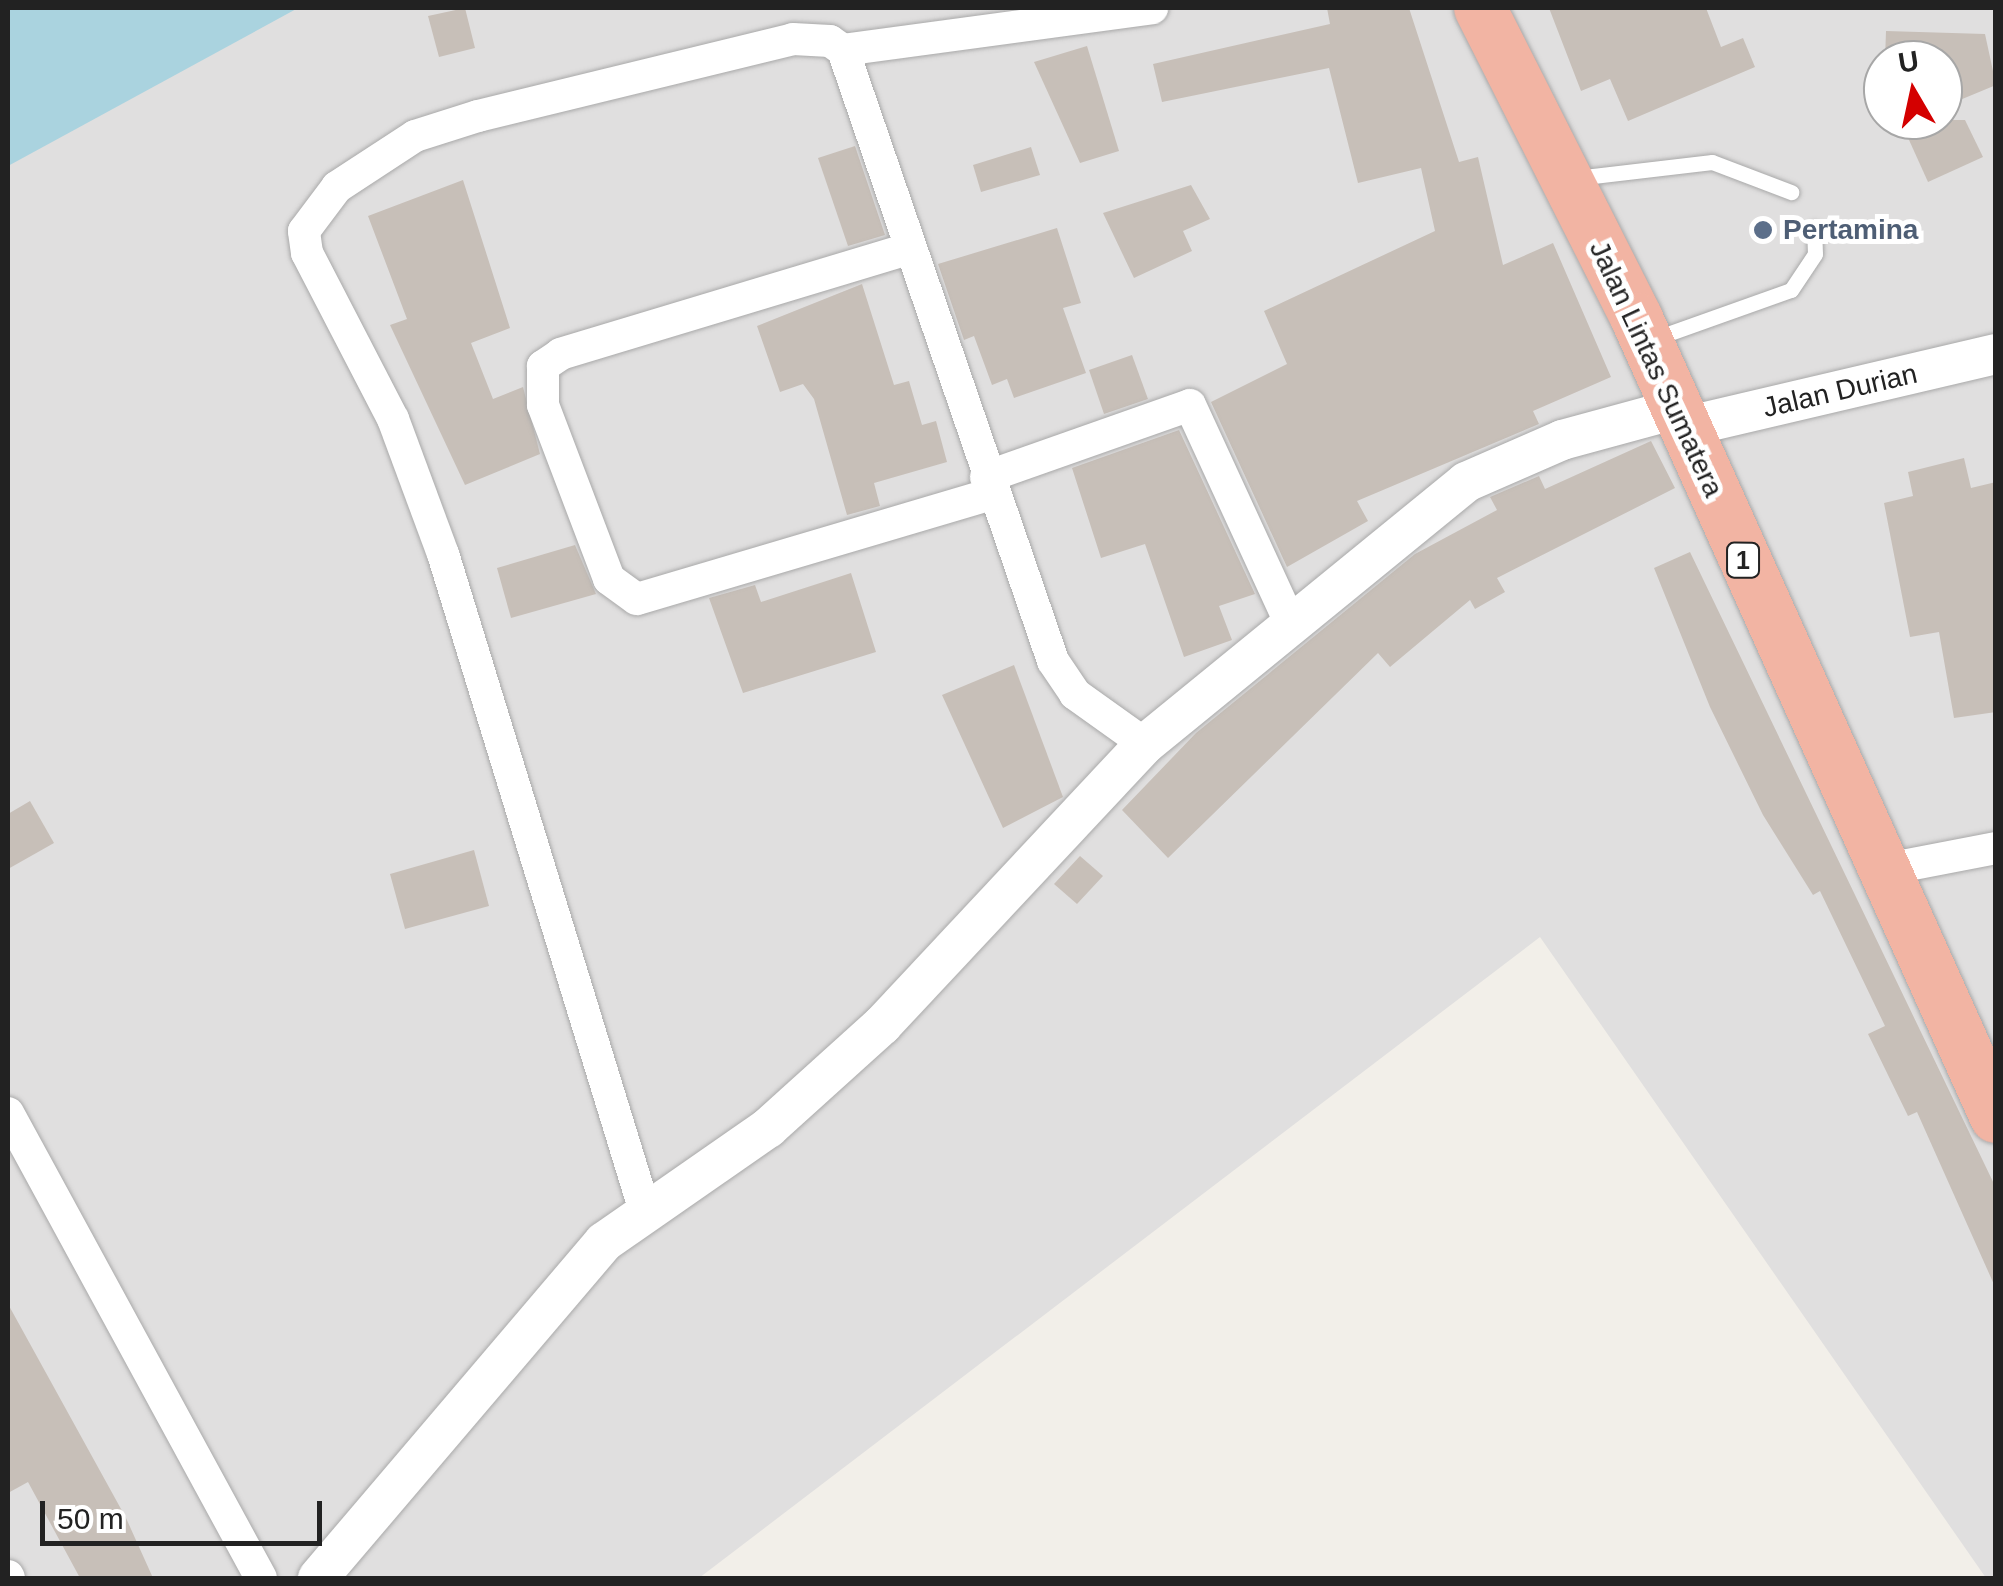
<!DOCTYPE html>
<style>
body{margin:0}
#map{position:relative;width:2003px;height:1586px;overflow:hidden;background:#f2efe9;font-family:Arial,sans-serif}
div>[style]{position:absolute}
.residential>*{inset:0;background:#e0dfdf}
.water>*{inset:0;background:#aad3df}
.building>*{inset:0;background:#c7bfb8}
.roads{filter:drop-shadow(0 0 2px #a9a9a9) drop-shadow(0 0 2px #a9a9a9)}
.service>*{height:15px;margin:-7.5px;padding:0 7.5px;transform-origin:7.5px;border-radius:7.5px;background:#fff}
.minor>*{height:32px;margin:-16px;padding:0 16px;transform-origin:16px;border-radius:16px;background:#fff}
.tertiary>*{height:40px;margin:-20px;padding:0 20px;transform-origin:20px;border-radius:20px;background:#fff}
.trunk>*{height:52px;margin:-26px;padding:0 26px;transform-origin:26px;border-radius:26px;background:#f2b4a3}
.dots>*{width:28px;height:28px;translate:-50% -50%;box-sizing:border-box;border:5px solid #fff;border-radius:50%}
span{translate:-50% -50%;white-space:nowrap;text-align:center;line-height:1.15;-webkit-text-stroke:10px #fff;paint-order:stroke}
.shield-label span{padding:2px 8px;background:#fff;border:2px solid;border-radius:8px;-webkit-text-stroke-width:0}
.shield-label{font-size:25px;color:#222;font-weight:700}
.service-label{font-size:28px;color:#4e5e75;font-weight:700}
.left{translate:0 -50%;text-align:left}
.street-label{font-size:28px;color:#222}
.frame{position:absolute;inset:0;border:10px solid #222;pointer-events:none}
.north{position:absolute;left:1863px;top:40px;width:100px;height:100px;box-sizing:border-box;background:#fff;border:2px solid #a7a7a7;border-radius:50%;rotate:351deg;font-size:28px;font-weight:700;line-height:40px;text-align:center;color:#222}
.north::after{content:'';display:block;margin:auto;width:35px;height:45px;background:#d40000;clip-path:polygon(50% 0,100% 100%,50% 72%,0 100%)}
.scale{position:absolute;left:40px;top:1501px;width:282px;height:45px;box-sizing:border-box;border:5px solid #222;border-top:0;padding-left:12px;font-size:30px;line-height:35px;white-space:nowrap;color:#222;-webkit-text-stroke:8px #fff;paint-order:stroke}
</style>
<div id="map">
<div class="residential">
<i style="clip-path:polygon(evenodd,8px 8px,1995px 8px,1995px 1578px,1986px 1578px,1540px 937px,699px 1578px,8px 1578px,8px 8px,1883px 60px,1943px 60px,1943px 120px,1883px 120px,1883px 60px)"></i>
</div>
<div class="water">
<i style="clip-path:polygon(8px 8px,298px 8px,8px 166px)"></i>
</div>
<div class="building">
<i style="clip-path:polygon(465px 8px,475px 48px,439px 57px,428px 16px)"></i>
<i style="clip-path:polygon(1327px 8px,1409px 8px,1459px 162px,1478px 157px,1503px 265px,1553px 243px,1611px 377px,1533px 411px,1539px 424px,1357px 501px,1368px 521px,1287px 567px,1211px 402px,1287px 364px,1264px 311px,1435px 231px,1421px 168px,1358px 183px,1329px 68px,1162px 102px,1153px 64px,1330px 24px)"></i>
<i style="clip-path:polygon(1549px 8px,1706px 8px,1721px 47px,1743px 38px,1755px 67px,1628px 121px,1610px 79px,1581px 91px)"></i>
<i style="clip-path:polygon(1886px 31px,1985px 34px,1996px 85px,1943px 107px,1943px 60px,1885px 60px)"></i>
<i style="clip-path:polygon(1087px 46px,1119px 151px,1080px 163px,1034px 62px)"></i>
<i style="clip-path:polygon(1900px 120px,1965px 120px,1983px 157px,1928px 182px)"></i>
<i style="clip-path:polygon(855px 146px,885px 235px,848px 246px,818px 158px)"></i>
<i style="clip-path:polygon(1031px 147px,1040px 175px,981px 192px,973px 165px)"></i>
<i style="clip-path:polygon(463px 180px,510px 328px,471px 343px,493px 399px,523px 387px,540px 454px,465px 485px,390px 325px,407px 319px,368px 216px)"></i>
<i style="clip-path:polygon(1191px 185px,1210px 219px,1183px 231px,1192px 251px,1134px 278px,1103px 213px)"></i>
<i style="clip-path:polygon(1057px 228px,1081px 303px,1063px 308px,1086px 373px,1014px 398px,1007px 379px,992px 385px,974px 336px,964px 340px,938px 264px)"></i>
<i style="clip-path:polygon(862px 284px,894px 385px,909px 381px,922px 425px,936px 421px,947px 462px,874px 483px,880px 506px,847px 515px,814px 399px,803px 384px,780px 392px,757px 326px)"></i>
<i style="clip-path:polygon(1132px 355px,1148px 399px,1104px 414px,1089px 370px)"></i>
<i style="clip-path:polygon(1179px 430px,1255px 594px,1219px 606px,1232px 640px,1184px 657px,1145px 544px,1101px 558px,1072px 468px)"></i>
<i style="clip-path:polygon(1651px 441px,1675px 488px,1497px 578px,1505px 592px,1475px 609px,1470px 600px,1390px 667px,1378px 653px,1168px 858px,1122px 810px,1196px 733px,1415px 554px,1497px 510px,1490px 497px,1539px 476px,1545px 489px)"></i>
<i style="clip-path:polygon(1964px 458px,1971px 488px,1996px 482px,1996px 712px,1954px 718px,1939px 632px,1910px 637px,1884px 503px,1913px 496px,1908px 472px)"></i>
<i style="clip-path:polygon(575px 545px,596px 594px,511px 618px,497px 568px)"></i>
<i style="clip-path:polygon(1690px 552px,1996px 1188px,1996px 1289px,1917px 1112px,1908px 1116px,1868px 1034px,1885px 1026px,1820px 891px,1813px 895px,1763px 815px,1710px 707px,1654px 568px)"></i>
<i style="clip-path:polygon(851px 573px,876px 652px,743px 693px,709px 598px,755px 585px,761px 602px)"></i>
<i style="clip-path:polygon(1014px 665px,1063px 797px,1003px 828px,942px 695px)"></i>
<i style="clip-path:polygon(30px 801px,54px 843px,8px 869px,8px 814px)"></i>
<i style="clip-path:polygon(474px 850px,489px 906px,405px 929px,390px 874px)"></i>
<i style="clip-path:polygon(1080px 856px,1103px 876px,1077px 904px,1054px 884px)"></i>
<i style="clip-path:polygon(8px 1304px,126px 1518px,153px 1578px,80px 1578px,28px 1482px,8px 1493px)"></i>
</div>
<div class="roads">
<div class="service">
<i style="left:1576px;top:178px;width:137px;rotate:-6.7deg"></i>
<i style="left:1712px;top:162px;width:85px;rotate:20.8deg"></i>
<i style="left:1656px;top:338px;width:143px;rotate:-19.6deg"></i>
<i style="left:1791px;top:290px;width:43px;rotate:-56.3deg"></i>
<i style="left:1815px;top:254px;width:25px;rotate:-92deg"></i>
</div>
<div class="minor">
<i style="left:843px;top:50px;width:312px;rotate:-7.7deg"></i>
<i style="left:908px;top:249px;width:363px;rotate:163.2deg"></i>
<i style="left:561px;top:354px;width:22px;rotate:146deg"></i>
<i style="left:543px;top:366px;width:39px;rotate:90deg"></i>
<i style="left:543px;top:405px;width:186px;rotate:69.2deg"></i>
<i style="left:609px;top:579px;width:34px;rotate:36deg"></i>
<i style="left:637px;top:599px;width:370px;rotate:-16.5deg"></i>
<i style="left:986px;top:477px;width:216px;rotate:-19.4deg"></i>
<i style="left:1190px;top:405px;width:237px;rotate:65.3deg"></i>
<i style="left:1882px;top:870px;width:116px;rotate:-10.9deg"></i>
<i style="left:8px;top:1113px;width:529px;rotate:61.45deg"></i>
<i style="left:644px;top:1208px;width:684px;rotate:-107.08deg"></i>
<i style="left:443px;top:554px;width:144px;rotate:-110.3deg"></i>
<i style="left:393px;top:419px;width:187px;rotate:-117.4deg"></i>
<i style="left:307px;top:253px;width:22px;rotate:-98deg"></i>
<i style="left:304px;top:231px;width:55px;rotate:-53.1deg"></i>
<i style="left:337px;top:187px;width:93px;rotate:-33.2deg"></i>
<i style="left:415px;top:136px;width:66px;rotate:-17.6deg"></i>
<i style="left:478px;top:116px;width:324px;rotate:-13.7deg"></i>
<i style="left:793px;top:39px;width:37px;rotate:3deg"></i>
<i style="left:830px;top:41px;width:16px;rotate:35deg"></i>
<i style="left:843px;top:50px;width:646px;rotate:71.03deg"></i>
<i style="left:1053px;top:661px;width:40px;rotate:56deg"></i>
<i style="left:1075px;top:694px;width:86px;rotate:35.5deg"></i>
<i style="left:8px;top:1576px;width:2px;rotate:63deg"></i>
</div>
<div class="tertiary">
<i style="left:1685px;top:427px;width:319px;rotate:-13.2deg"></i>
<i style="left:318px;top:1578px;width:441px;rotate:-49.6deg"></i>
<i style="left:604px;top:1242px;width:200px;rotate:-34.8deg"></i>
<i style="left:768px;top:1128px;width:154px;rotate:-42.1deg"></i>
<i style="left:882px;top:1025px;width:385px;rotate:-46.9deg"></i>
<i style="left:1145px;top:744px;width:414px;rotate:-39.2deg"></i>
<i style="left:1466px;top:482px;width:105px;rotate:-23.6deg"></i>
<i style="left:1562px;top:440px;width:118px;rotate:-15.2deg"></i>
</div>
<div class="trunk">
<i style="left:1480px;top:8px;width:348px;rotate:63.2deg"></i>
<i style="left:1637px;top:319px;width:875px;rotate:65.78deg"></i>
</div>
</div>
<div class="dots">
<i style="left:1763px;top:230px;background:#5c6f8a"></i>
</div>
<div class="shield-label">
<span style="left:1743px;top:560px">1</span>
</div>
<div class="service-label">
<span class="left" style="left:1783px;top:230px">Pertamina</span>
</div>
<div class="street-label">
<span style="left:1656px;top:369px;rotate:65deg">Jalan Lintas Sumatera</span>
<span style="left:1840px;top:391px;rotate:-13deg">Jalan Durian</span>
</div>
<div class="frame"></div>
<div class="north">U</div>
<div class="scale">50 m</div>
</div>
